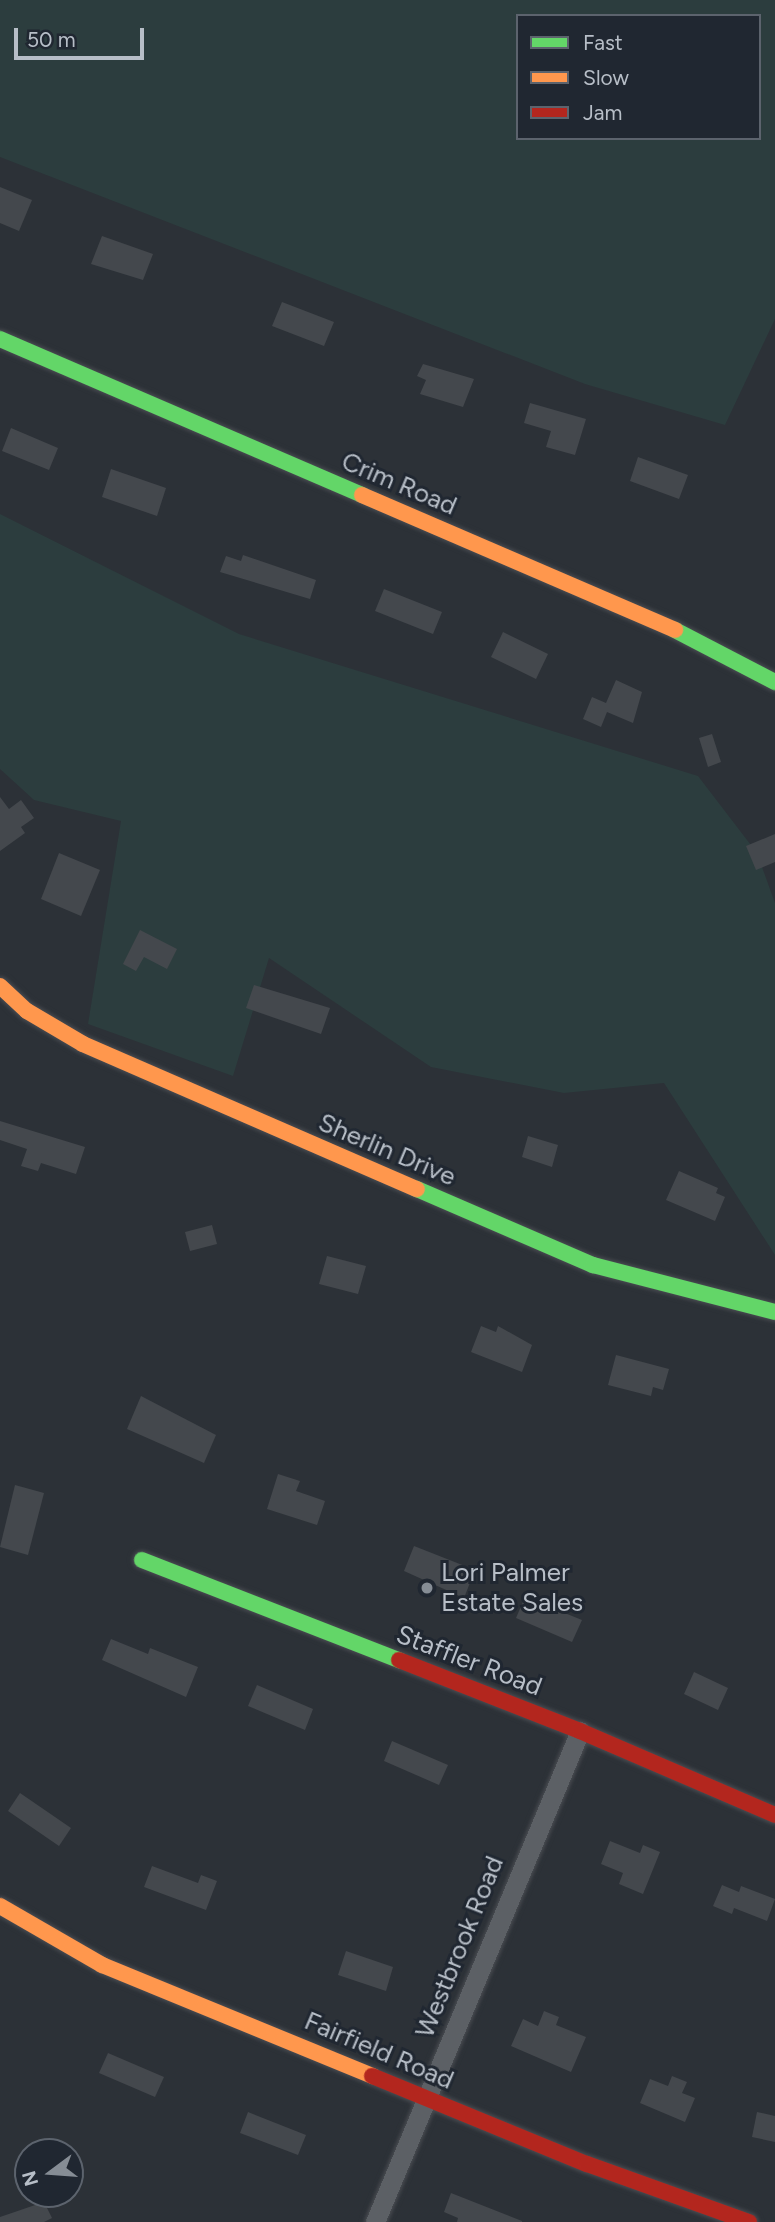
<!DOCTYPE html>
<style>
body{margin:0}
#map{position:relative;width:775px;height:2222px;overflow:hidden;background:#2c3137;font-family:Figtree,sans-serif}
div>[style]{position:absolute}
.green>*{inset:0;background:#2c3d3e}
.building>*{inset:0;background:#44484d}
.roads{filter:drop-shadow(0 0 2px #4a4d52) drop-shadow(0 0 2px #4a4d52)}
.street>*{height:19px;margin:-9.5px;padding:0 9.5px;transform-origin:9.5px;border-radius:9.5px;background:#5c6065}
.fast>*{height:16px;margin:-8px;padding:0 8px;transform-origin:8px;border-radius:8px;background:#63d668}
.slow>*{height:16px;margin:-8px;padding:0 8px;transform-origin:8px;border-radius:8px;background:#ff974d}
.jam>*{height:16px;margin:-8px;padding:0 8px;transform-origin:8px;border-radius:8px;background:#b3261e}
.dots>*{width:19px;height:19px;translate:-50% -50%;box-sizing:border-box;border:4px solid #202731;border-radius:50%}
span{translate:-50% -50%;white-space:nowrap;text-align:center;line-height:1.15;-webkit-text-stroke:6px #202731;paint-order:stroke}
.street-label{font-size:26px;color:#b7bec7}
.poi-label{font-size:26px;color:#b7bec7}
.left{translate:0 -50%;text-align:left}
.legend{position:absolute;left:516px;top:14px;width:245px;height:126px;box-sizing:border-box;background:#202731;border:2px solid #5c636d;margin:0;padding:9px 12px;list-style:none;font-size:21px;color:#b7bec7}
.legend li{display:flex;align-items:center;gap:14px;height:35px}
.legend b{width:35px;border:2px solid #5c636d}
.north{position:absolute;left:14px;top:2138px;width:70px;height:70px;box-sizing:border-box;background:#202731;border:2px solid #5c636d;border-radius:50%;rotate:254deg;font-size:19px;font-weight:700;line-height:28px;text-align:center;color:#b7bec7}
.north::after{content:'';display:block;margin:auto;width:24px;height:32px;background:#868d95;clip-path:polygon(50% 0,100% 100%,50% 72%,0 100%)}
.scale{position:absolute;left:14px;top:28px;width:130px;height:32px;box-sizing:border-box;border:4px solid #b7bec7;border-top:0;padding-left:9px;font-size:21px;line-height:24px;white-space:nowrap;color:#b7bec7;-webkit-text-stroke:5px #202731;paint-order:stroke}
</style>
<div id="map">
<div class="green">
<i style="clip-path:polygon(evenodd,0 0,775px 0,775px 319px,725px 425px,585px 384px,0 157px,0 0,518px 16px,759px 16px,759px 138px,518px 138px,518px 16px)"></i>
<i style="clip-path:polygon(0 514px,239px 634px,698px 776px,757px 853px,775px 903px,775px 1255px,664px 1083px,564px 1093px,431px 1067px,269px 958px,233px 1076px,88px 1024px,121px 821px,34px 800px,0 769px)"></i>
</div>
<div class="building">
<i style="clip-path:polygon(0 187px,32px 200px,19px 231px,0 223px)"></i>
<i style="clip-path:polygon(102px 236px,153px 254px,143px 280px,91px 264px)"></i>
<i style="clip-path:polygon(282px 302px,334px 322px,324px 346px,272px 326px)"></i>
<i style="clip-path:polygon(423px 364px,474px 379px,463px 407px,420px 394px,426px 380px,417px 376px)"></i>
<i style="clip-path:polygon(530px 403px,586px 419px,575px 455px,546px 447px,551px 431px,524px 423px)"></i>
<i style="clip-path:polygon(11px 428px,58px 448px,49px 470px,2px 451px)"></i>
<i style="clip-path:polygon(638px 457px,688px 475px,679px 499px,630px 481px)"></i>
<i style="clip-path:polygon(111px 469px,166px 488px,157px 516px,102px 497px)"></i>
<i style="clip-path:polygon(243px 555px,316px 580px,310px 599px,220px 572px,226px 556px,241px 561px)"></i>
<i style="clip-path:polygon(384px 589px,442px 612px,433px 634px,375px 611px)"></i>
<i style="clip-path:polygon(503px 632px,548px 654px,536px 679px,491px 657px)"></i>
<i style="clip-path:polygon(616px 680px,642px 692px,633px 723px,607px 712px,601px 727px,583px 719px,592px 697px,606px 703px)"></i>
<i style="clip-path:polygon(712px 734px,721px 762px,708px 767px,699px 738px)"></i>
<i style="clip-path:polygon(0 797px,9px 809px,21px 800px,34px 818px,21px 827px,25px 833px,0 851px)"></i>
<i style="clip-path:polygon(775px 834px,775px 862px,756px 870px,746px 846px)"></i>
<i style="clip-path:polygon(59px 853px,100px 870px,81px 916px,41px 899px)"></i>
<i style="clip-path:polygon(140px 930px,177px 949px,167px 969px,144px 957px,136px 971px,123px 964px)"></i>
<i style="clip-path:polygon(254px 985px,330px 1008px,321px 1034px,246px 1008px)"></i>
<i style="clip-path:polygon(0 1121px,85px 1147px,76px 1174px,41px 1163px,38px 1171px,21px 1166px,27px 1149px,0 1140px)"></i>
<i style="clip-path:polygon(528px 1136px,558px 1145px,552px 1167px,522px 1157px)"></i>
<i style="clip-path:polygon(679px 1171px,718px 1188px,716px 1193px,725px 1197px,715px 1221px,666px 1200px)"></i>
<i style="clip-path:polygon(212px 1225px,217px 1244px,190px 1251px,185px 1232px)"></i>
<i style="clip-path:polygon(327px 1256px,366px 1266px,358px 1294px,319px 1284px)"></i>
<i style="clip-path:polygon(481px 1326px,496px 1332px,498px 1326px,532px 1345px,522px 1372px,471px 1352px)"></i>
<i style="clip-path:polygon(616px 1355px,669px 1369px,663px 1390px,653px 1387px,651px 1396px,608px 1385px)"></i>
<i style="clip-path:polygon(141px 1396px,216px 1435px,204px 1463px,127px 1429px)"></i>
<i style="clip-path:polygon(278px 1474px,300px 1481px,296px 1491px,325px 1501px,317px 1525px,267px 1509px)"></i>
<i style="clip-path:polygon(15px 1485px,44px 1493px,28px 1555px,0 1547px)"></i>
<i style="clip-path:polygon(414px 1546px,475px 1570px,464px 1598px,404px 1571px)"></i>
<i style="clip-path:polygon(525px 1597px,582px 1620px,572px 1642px,516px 1618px)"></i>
<i style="clip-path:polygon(111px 1639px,148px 1654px,150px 1648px,198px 1667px,186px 1697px,102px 1660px)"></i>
<i style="clip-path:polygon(694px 1672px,728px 1688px,718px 1710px,684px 1694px)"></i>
<i style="clip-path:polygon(257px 1685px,313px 1709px,305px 1730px,248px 1706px)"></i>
<i style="clip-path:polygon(392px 1741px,448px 1765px,439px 1785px,384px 1761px)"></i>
<i style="clip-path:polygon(20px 1793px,71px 1828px,59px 1846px,8px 1811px)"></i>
<i style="clip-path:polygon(610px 1841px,640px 1853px,643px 1845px,660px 1852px,643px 1894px,619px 1884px,623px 1873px,601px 1864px)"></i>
<i style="clip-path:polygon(152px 1866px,198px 1883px,201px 1875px,217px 1881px,206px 1910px,144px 1887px)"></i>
<i style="clip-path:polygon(722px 1885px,739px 1892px,741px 1886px,775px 1899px,767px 1921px,734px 1908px,732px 1914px,713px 1906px)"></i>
<i style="clip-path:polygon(346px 1951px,393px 1967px,386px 1991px,338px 1975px)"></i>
<i style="clip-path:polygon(544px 2011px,559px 2017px,556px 2025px,586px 2037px,571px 2072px,511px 2046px,523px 2019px,538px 2026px)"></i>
<i style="clip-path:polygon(108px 2053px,164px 2077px,155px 2097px,99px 2073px)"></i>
<i style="clip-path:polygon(672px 2076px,687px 2082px,682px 2093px,695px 2098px,685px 2122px,640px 2103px,650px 2079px,668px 2086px)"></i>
<i style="clip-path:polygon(248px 2112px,306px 2135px,298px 2155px,240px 2133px)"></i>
<i style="clip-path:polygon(757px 2112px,775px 2116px,775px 2142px,752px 2137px)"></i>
<i style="clip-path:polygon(451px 2193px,522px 2221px,522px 2222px,457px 2222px,458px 2218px,444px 2212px)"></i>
<i style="clip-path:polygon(44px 2202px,52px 2218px,44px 2222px,0 2222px,0 2217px)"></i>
</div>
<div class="roads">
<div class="street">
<i style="left:375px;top:2222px;width:532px;rotate:-67.34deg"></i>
</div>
<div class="fast">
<i style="left:0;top:339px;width:394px;rotate:23.3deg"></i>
<i style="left:675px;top:630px;width:113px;rotate:27.5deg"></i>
<i style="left:417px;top:1189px;width:192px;rotate:23.4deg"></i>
<i style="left:593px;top:1265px;width:188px;rotate:14.5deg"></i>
<i style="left:142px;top:1560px;width:276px;rotate:21.3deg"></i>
</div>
<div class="slow">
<i style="left:362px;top:495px;width:341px;rotate:23.3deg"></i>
<i style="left:0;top:986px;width:37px;rotate:43deg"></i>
<i style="left:27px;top:1011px;width:65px;rotate:30.5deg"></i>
<i style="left:83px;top:1044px;width:364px;rotate:23.5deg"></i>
<i style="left:0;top:1906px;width:118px;rotate:30deg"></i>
<i style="left:102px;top:1965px;width:292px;rotate:22.3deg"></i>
</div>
<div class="jam">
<i style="left:399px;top:1660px;width:194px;rotate:21.4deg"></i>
<i style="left:580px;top:1731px;width:212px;rotate:23.3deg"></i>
<i style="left:372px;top:2076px;width:232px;rotate:22.3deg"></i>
<i style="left:587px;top:2164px;width:172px;rotate:19.7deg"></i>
</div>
</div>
<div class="dots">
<i style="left:427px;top:1588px;background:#868d95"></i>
</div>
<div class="street-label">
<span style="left:399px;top:484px;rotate:23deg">Crim Road</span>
<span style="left:387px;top:1150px;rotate:23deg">Sherlin Drive</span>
<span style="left:469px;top:1661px;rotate:21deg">Staffler Road</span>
<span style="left:460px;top:1947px;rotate:-68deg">Westbrook Road</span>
<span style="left:379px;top:2051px;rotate:23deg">Fairfield Road</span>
</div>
<div class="poi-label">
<span class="left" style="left:441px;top:1588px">Lori Palmer<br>Estate Sales</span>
</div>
<ul class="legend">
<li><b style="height:9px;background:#63d668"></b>Fast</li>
<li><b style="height:9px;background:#ff974d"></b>Slow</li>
<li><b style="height:9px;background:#b3261e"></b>Jam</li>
</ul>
<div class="north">N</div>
<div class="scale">50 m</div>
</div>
